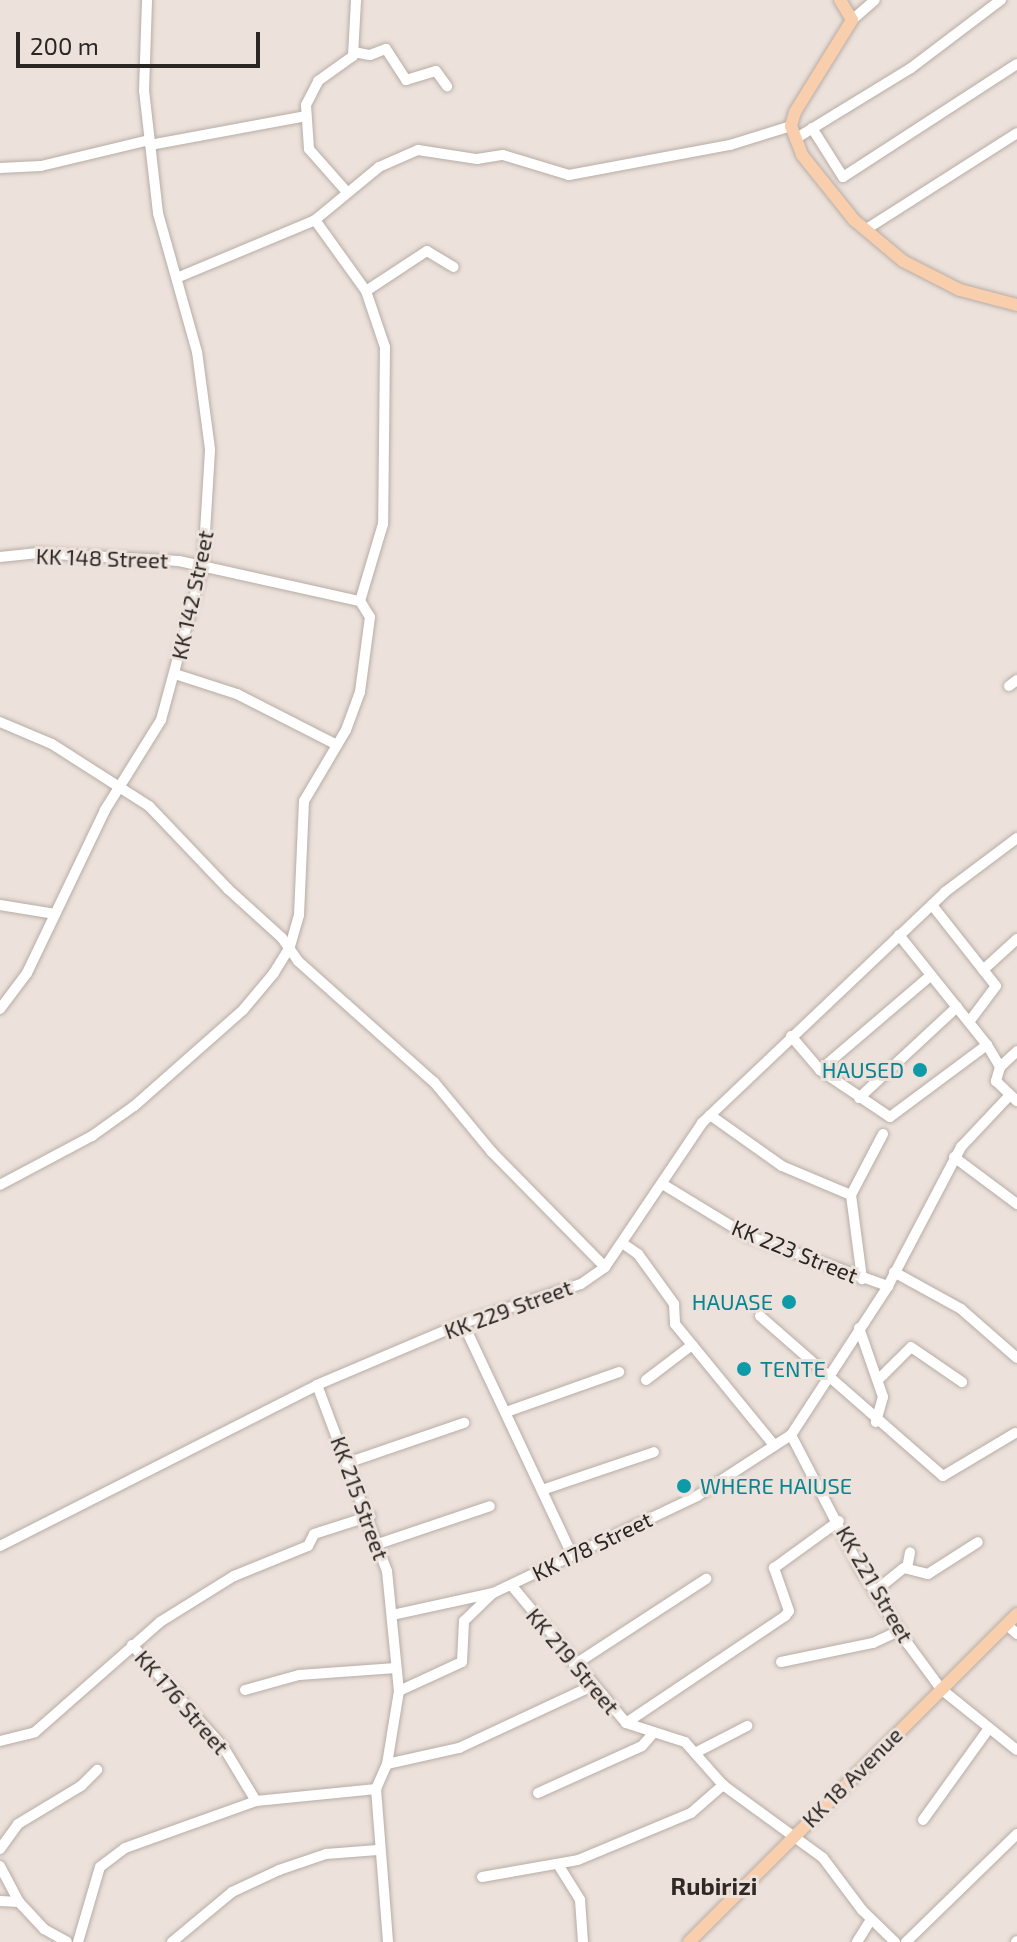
<!DOCTYPE html>
<style>
body{margin:0}
#map{position:relative;width:1017px;height:1942px;overflow:hidden;background:#ede2db;font-family:"Exo 2",sans-serif}
div>[style]{position:absolute}
.roads{filter:drop-shadow(0 0 2px #b7ada6) drop-shadow(0 0 2px #b7ada6)}
.minor>*{height:10px;margin:-5px;padding:0 5px;transform-origin:5px;border-radius:5px;background:#fff}
.major>*{height:12px;margin:-6px;padding:0 6px;transform-origin:6px;border-radius:6px;background:#f9cead}
.dots>*{width:22px;height:22px;translate:-50% -50%;box-sizing:border-box;border:4px solid #ede2db;border-radius:50%}
span{translate:-50% -50%;white-space:nowrap;text-align:center;line-height:1.15;-webkit-text-stroke:6px #ede2db;paint-order:stroke}
.street-label{font-size:22px;color:#2a2623}
.culture-label{font-size:22px;color:#0d838f}
.right{translate:-100% -50%;text-align:right}
.left{translate:0 -50%;text-align:left}
.neighbourhood-label{font-size:24px;color:#302923;font-weight:700}
.scale{position:absolute;left:16px;top:32px;width:244px;height:36px;box-sizing:border-box;border:4px solid #2a2623;border-top:0;padding-left:10px;font-size:24px;line-height:28px;white-space:nowrap;color:#2a2623;-webkit-text-stroke:6px #ede2db;paint-order:stroke}
</style>
<div id="map">
<div class="roads">
<div class="minor">
<i style="left:852px;top:20px;width:30px;rotate:-41deg"></i>
<i style="left:354px;top:52px;width:16px;rotate:11deg"></i>
<i style="left:370px;top:55px;width:17px;rotate:-21deg"></i>
<i style="left:386px;top:49px;width:37px;rotate:57deg"></i>
<i style="left:406px;top:80px;width:31px;rotate:-17deg"></i>
<i style="left:436px;top:71px;width:19px;rotate:54deg"></i>
<i style="left:812px;top:128px;width:58px;rotate:57.7deg"></i>
<i style="left:843px;top:177px;width:207px;rotate:-33deg"></i>
<i style="left:795px;top:139px;width:136px;rotate:-31.5deg"></i>
<i style="left:911px;top:68px;width:113px;rotate:-37.1deg"></i>
<i style="left:150px;top:145px;width:159px;rotate:-10.5deg"></i>
<i style="left:0;top:168px;width:41px;rotate:-2.8deg"></i>
<i style="left:41px;top:166px;width:111px;rotate:-13.5deg"></i>
<i style="left:346px;top:191px;width:56px;rotate:-131.4deg"></i>
<i style="left:309px;top:149px;width:44px;rotate:-93.9deg"></i>
<i style="left:306px;top:105px;width:27px;rotate:-63deg"></i>
<i style="left:318px;top:81px;width:43px;rotate:-35.5deg"></i>
<i style="left:353px;top:56px;width:56px;rotate:-86.9deg"></i>
<i style="left:315px;top:220px;width:87px;rotate:54.3deg"></i>
<i style="left:366px;top:291px;width:59px;rotate:71.3deg"></i>
<i style="left:385px;top:347px;width:177px;rotate:90.6deg"></i>
<i style="left:383px;top:524px;width:80px;rotate:106.6deg"></i>
<i style="left:865px;top:230px;width:180px;rotate:-32.5deg"></i>
<i style="left:179px;top:277px;width:147px;rotate:-22.7deg"></i>
<i style="left:315px;top:220px;width:83px;rotate:-39.6deg"></i>
<i style="left:379px;top:167px;width:43px;rotate:-23.6deg"></i>
<i style="left:418px;top:150px;width:60px;rotate:8.7deg"></i>
<i style="left:477px;top:159px;width:26px;rotate:-9deg"></i>
<i style="left:503px;top:155px;width:69px;rotate:16.9deg"></i>
<i style="left:569px;top:175px;width:164px;rotate:-10.6deg"></i>
<i style="left:730px;top:145px;width:64px;rotate:-17.3deg"></i>
<i style="left:366px;top:291px;width:73px;rotate:-33.3deg"></i>
<i style="left:427px;top:251px;width:31px;rotate:31deg"></i>
<i style="left:0;top:557px;width:36px;rotate:-6deg"></i>
<i style="left:36px;top:553px;width:143px;rotate:3.2deg"></i>
<i style="left:179px;top:561px;width:185px;rotate:12.5deg"></i>
<i style="left:360px;top:601px;width:19px;rotate:58deg"></i>
<i style="left:370px;top:617px;width:76px;rotate:97.6deg"></i>
<i style="left:360px;top:692px;width:40px;rotate:110.2deg"></i>
<i style="left:346px;top:730px;width:82px;rotate:120.6deg"></i>
<i style="left:304px;top:801px;width:114px;rotate:92.5deg"></i>
<i style="left:299px;top:915px;width:33px;rotate:106deg"></i>
<i style="left:290px;top:947px;width:31px;rotate:122deg"></i>
<i style="left:274px;top:973px;width:48px;rotate:130deg"></i>
<i style="left:243px;top:1010px;width:145px;rotate:138.6deg"></i>
<i style="left:134px;top:1106px;width:52px;rotate:144.5deg"></i>
<i style="left:92px;top:1136px;width:104px;rotate:152deg"></i>
<i style="left:175px;top:674px;width:65px;rotate:17.9deg"></i>
<i style="left:237px;top:694px;width:112px;rotate:27deg"></i>
<i style="left:1009px;top:686px;width:10px;rotate:-37deg"></i>
<i style="left:0;top:722px;width:56px;rotate:22.9deg"></i>
<i style="left:52px;top:744px;width:115px;rotate:32.6deg"></i>
<i style="left:149px;top:806px;width:115px;rotate:46.4deg"></i>
<i style="left:228px;top:889px;width:73px;rotate:42.2deg"></i>
<i style="left:282px;top:938px;width:28px;rotate:55deg"></i>
<i style="left:298px;top:961px;width:182px;rotate:41.7deg"></i>
<i style="left:434px;top:1082px;width:91px;rotate:50.4deg"></i>
<i style="left:492px;top:1152px;width:161px;rotate:45.5deg"></i>
<i style="left:0;top:905px;width:56px;rotate:9.3deg"></i>
<i style="left:932px;top:905px;width:103px;rotate:51.7deg"></i>
<i style="left:996px;top:986px;width:45px;rotate:126.9deg"></i>
<i style="left:899px;top:935px;width:141px;rotate:51.3deg"></i>
<i style="left:987px;top:1045px;width:26px;rotate:59deg"></i>
<i style="left:1000px;top:1067px;width:15px;rotate:106deg"></i>
<i style="left:996px;top:1081px;width:29px;rotate:44deg"></i>
<i style="left:983px;top:970px;width:46px;rotate:-42.4deg"></i>
<i style="left:0;top:1009px;width:45px;rotate:-53.1deg"></i>
<i style="left:27px;top:973px;width:181px;rotate:-64.4deg"></i>
<i style="left:105px;top:810px;width:106px;rotate:-58.1deg"></i>
<i style="left:161px;top:720px;width:161px;rotate:-74.8deg"></i>
<i style="left:203px;top:565px;width:116px;rotate:-86.5deg"></i>
<i style="left:210px;top:449px;width:98px;rotate:-97.6deg"></i>
<i style="left:197px;top:352px;width:144px;rotate:-105.7deg"></i>
<i style="left:158px;top:213px;width:123px;rotate:-96.5deg"></i>
<i style="left:144px;top:91px;width:91px;rotate:-88.1deg"></i>
<i style="left:791px;top:1036px;width:45px;rotate:49.5deg"></i>
<i style="left:820px;top:1070px;width:84px;rotate:33.9deg"></i>
<i style="left:890px;top:1117px;width:121px;rotate:-36.6deg"></i>
<i style="left:1000px;top:1067px;width:23px;rotate:-43deg"></i>
<i style="left:820px;top:1070px;width:145px;rotate:-40.5deg"></i>
<i style="left:859px;top:1098px;width:134px;rotate:-42.9deg"></i>
<i style="left:710px;top:1115px;width:88px;rotate:35.3deg"></i>
<i style="left:782px;top:1166px;width:75px;rotate:22.8deg"></i>
<i style="left:851px;top:1195px;width:85px;rotate:82.5deg"></i>
<i style="left:954px;top:1157px;width:79px;rotate:36.7deg"></i>
<i style="left:664px;top:1185px;width:98px;rotate:31.3deg"></i>
<i style="left:748px;top:1236px;width:149px;rotate:19.7deg"></i>
<i style="left:851px;top:1195px;width:69px;rotate:-62.3deg"></i>
<i style="left:625px;top:1245px;width:16px;rotate:35deg"></i>
<i style="left:638px;top:1254px;width:62px;rotate:54.2deg"></i>
<i style="left:674px;top:1304px;width:20px;rotate:87deg"></i>
<i style="left:675px;top:1324px;width:156px;rotate:50.7deg"></i>
<i style="left:894px;top:1272px;width:77px;rotate:28.9deg"></i>
<i style="left:961px;top:1309px;width:74px;rotate:41.2deg"></i>
<i style="left:760px;top:1316px;width:243px;rotate:41.2deg"></i>
<i style="left:943px;top:1476px;width:84px;rotate:-30.8deg"></i>
<i style="left:463px;top:1323px;width:256px;rotate:64.8deg"></i>
<i style="left:859px;top:1328px;width:73px;rotate:70.8deg"></i>
<i style="left:883px;top:1397px;width:26px;rotate:106deg"></i>
<i style="left:879px;top:1379px;width:45px;rotate:-45deg"></i>
<i style="left:911px;top:1347px;width:62px;rotate:34.5deg"></i>
<i style="left:646px;top:1380px;width:58px;rotate:-37.3deg"></i>
<i style="left:317px;top:1385px;width:199px;rotate:69.4deg"></i>
<i style="left:387px;top:1571px;width:121px;rotate:84.3deg"></i>
<i style="left:399px;top:1691px;width:74px;rotate:99.3deg"></i>
<i style="left:387px;top:1764px;width:27px;rotate:114deg"></i>
<i style="left:376px;top:1789px;width:153px;rotate:85.5deg"></i>
<i style="left:509px;top:1411px;width:117px;rotate:-19.5deg"></i>
<i style="left:791px;top:1435px;width:152px;rotate:62.6deg"></i>
<i style="left:861px;top:1570px;width:88px;rotate:57.6deg"></i>
<i style="left:908px;top:1644px;width:56px;rotate:53.7deg"></i>
<i style="left:941px;top:1689px;width:97px;rotate:38.8deg"></i>
<i style="left:347px;top:1463px;width:124px;rotate:-18.9deg"></i>
<i style="left:545px;top:1489px;width:115px;rotate:-18.7deg"></i>
<i style="left:378px;top:1544px;width:118px;rotate:-18.7deg"></i>
<i style="left:0;top:1546px;width:356px;rotate:-26.9deg"></i>
<i style="left:317px;top:1385px;width:159px;rotate:-23deg"></i>
<i style="left:463px;top:1323px;width:124px;rotate:-18.3deg"></i>
<i style="left:581px;top:1284px;width:29px;rotate:-35deg"></i>
<i style="left:605px;top:1267px;width:174px;rotate:-56deg"></i>
<i style="left:702px;top:1123px;width:335px;rotate:-43.5deg"></i>
<i style="left:945px;top:892px;width:90px;rotate:-36.9deg"></i>
<i style="left:907px;top:1568px;width:16px;rotate:-79deg"></i>
<i style="left:512px;top:1586px;width:178px;rotate:50.2deg"></i>
<i style="left:626px;top:1723px;width:62px;rotate:17.9deg"></i>
<i style="left:685px;top:1742px;width:57px;rotate:48.5deg"></i>
<i style="left:723px;top:1785px;width:124px;rotate:36.1deg"></i>
<i style="left:823px;top:1858px;width:65px;rotate:53.1deg"></i>
<i style="left:862px;top:1910px;width:46px;rotate:44.1deg"></i>
<i style="left:874px;top:1592px;width:38px;rotate:-39deg"></i>
<i style="left:904px;top:1568px;width:25px;rotate:14deg"></i>
<i style="left:928px;top:1574px;width:59px;rotate:-32.6deg"></i>
<i style="left:392px;top:1615px;width:103px;rotate:-12.3deg"></i>
<i style="left:1006px;top:1624px;width:15px;rotate:42deg"></i>
<i style="left:132px;top:1645px;width:138px;rotate:48.2deg"></i>
<i style="left:224px;top:1748px;width:62px;rotate:58.9deg"></i>
<i style="left:781px;top:1662px;width:94px;rotate:-11.7deg"></i>
<i style="left:873px;top:1643px;width:29px;rotate:-25deg"></i>
<i style="left:574px;top:1665px;width:158px;rotate:-33.1deg"></i>
<i style="left:245px;top:1690px;width:56px;rotate:-15.5deg"></i>
<i style="left:299px;top:1675px;width:97px;rotate:-4.1deg"></i>
<i style="left:399px;top:1691px;width:69px;rotate:-24.7deg"></i>
<i style="left:462px;top:1662px;width:41px;rotate:-87.2deg"></i>
<i style="left:464px;top:1621px;width:40px;rotate:-44deg"></i>
<i style="left:493px;top:1593px;width:226px;rotate:-25.4deg"></i>
<i style="left:697px;top:1496px;width:112px;rotate:-33deg"></i>
<i style="left:791px;top:1435px;width:178px;rotate:-56.9deg"></i>
<i style="left:888px;top:1286px;width:157px;rotate:-62.3deg"></i>
<i style="left:961px;top:1147px;width:71px;rotate:-46.7deg"></i>
<i style="left:626px;top:1723px;width:192px;rotate:-33.9deg"></i>
<i style="left:785px;top:1616px;width:6px;rotate:-51deg"></i>
<i style="left:789px;top:1611px;width:46px;rotate:-109.2deg"></i>
<i style="left:774px;top:1568px;width:80px;rotate:-35.9deg"></i>
<i style="left:0;top:1741px;width:36px;rotate:-14deg"></i>
<i style="left:35px;top:1732px;width:167px;rotate:-41.3deg"></i>
<i style="left:160px;top:1622px;width:87px;rotate:-31.9deg"></i>
<i style="left:234px;top:1576px;width:80px;rotate:-22.1deg"></i>
<i style="left:308px;top:1546px;width:13px;rotate:-63deg"></i>
<i style="left:314px;top:1534px;width:59px;rotate:-17.8deg"></i>
<i style="left:695px;top:1753px;width:59px;rotate:-27.4deg"></i>
<i style="left:387px;top:1764px;width:74px;rotate:-12.5deg"></i>
<i style="left:459px;top:1748px;width:147px;rotate:-25deg"></i>
<i style="left:538px;top:1793px;width:114px;rotate:-24.3deg"></i>
<i style="left:642px;top:1746px;width:18px;rotate:-49deg"></i>
<i style="left:923px;top:1820px;width:113px;rotate:-54.3deg"></i>
<i style="left:0;top:1849px;width:31px;rotate:-54deg"></i>
<i style="left:18px;top:1824px;width:74px;rotate:-31.1deg"></i>
<i style="left:81px;top:1786px;width:23px;rotate:-45deg"></i>
<i style="left:0;top:1866px;width:41px;rotate:62.2deg"></i>
<i style="left:19px;top:1902px;width:37px;rotate:47deg"></i>
<i style="left:44px;top:1929px;width:26px;rotate:29deg"></i>
<i style="left:559px;top:1866px;width:40px;rotate:58deg"></i>
<i style="left:580px;top:1900px;width:42px;rotate:85.9deg"></i>
<i style="left:482px;top:1877px;width:97px;rotate:-10deg"></i>
<i style="left:578px;top:1860px;width:122px;rotate:-22.6deg"></i>
<i style="left:691px;top:1813px;width:43px;rotate:-41.2deg"></i>
<i style="left:0;top:1901px;width:19px;rotate:3deg"></i>
<i style="left:78px;top:1942px;width:78px;rotate:-73.7deg"></i>
<i style="left:100px;top:1867px;width:31px;rotate:-37deg"></i>
<i style="left:125px;top:1848px;width:139px;rotate:-19.7deg"></i>
<i style="left:256px;top:1801px;width:121px;rotate:-5.7deg"></i>
<i style="left:172px;top:1942px;width:78px;rotate:-39.8deg"></i>
<i style="left:232px;top:1892px;width:52px;rotate:-25.1deg"></i>
<i style="left:279px;top:1870px;width:50px;rotate:-18.8deg"></i>
<i style="left:326px;top:1854px;width:52px;rotate:-4.4deg"></i>
<i style="left:857px;top:1942px;width:26px;rotate:-58deg"></i>
<i style="left:906px;top:1942px;width:155px;rotate:-44.2deg"></i>
<i style="left:1016px;top:1942px;width:1px;rotate:-45deg"></i>
</div>
<div class="major">
<i style="left:840px;top:0;width:23px;rotate:59deg"></i>
<i style="left:852px;top:20px;width:108px;rotate:121.8deg"></i>
<i style="left:795px;top:112px;width:15px;rotate:106deg"></i>
<i style="left:791px;top:126px;width:31px;rotate:69deg"></i>
<i style="left:802px;top:155px;width:83px;rotate:51.3deg"></i>
<i style="left:854px;top:220px;width:64px;rotate:39.9deg"></i>
<i style="left:903px;top:261px;width:64px;rotate:27deg"></i>
<i style="left:960px;top:290px;width:59px;rotate:14.7deg"></i>
<i style="left:689px;top:1942px;width:464px;rotate:-45deg"></i>
</div>
</div>
<div class="dots">
<i style="left:920px;top:1070px;background:#0f9aa8"></i>
<i style="left:789px;top:1302px;background:#0f9aa8"></i>
<i style="left:744px;top:1369px;background:#0f9aa8"></i>
<i style="left:684px;top:1486px;background:#0f9aa8"></i>
</div>
<div class="street-label">
<span style="left:102px;top:558px;rotate:2deg">KK 148 Street</span>
<span style="left:192px;top:595px;rotate:-78deg">KK 142 Street</span>
<span style="left:795px;top:1251px;rotate:22deg">KK 223 Street</span>
<span style="left:508px;top:1309px;rotate:-20deg">KK 229 Street</span>
<span style="left:360px;top:1498px;rotate:70deg">KK 215 Street</span>
<span style="left:592px;top:1546px;rotate:-26deg">KK 178 Street</span>
<span style="left:875px;top:1584px;rotate:60deg">KK 221 Street</span>
<span style="left:573px;top:1661px;rotate:50deg">KK 219 Street</span>
<span style="left:182px;top:1702px;rotate:49deg">KK 176 Street</span>
<span style="left:852px;top:1777px;rotate:-45deg">KK 18 Avenue</span>
</div>
<div class="culture-label">
<span class="right" style="left:904px;top:1070px">HAUSED</span>
<span class="right" style="left:773px;top:1302px">HAUASE</span>
<span class="left" style="left:760px;top:1369px">TENTE</span>
<span class="left" style="left:700px;top:1486px">WHERE HAIUSE</span>
</div>
<div class="neighbourhood-label">
<span style="left:714px;top:1886px">Rubirizi</span>
</div>
<div class="scale">200 m</div>
</div>
